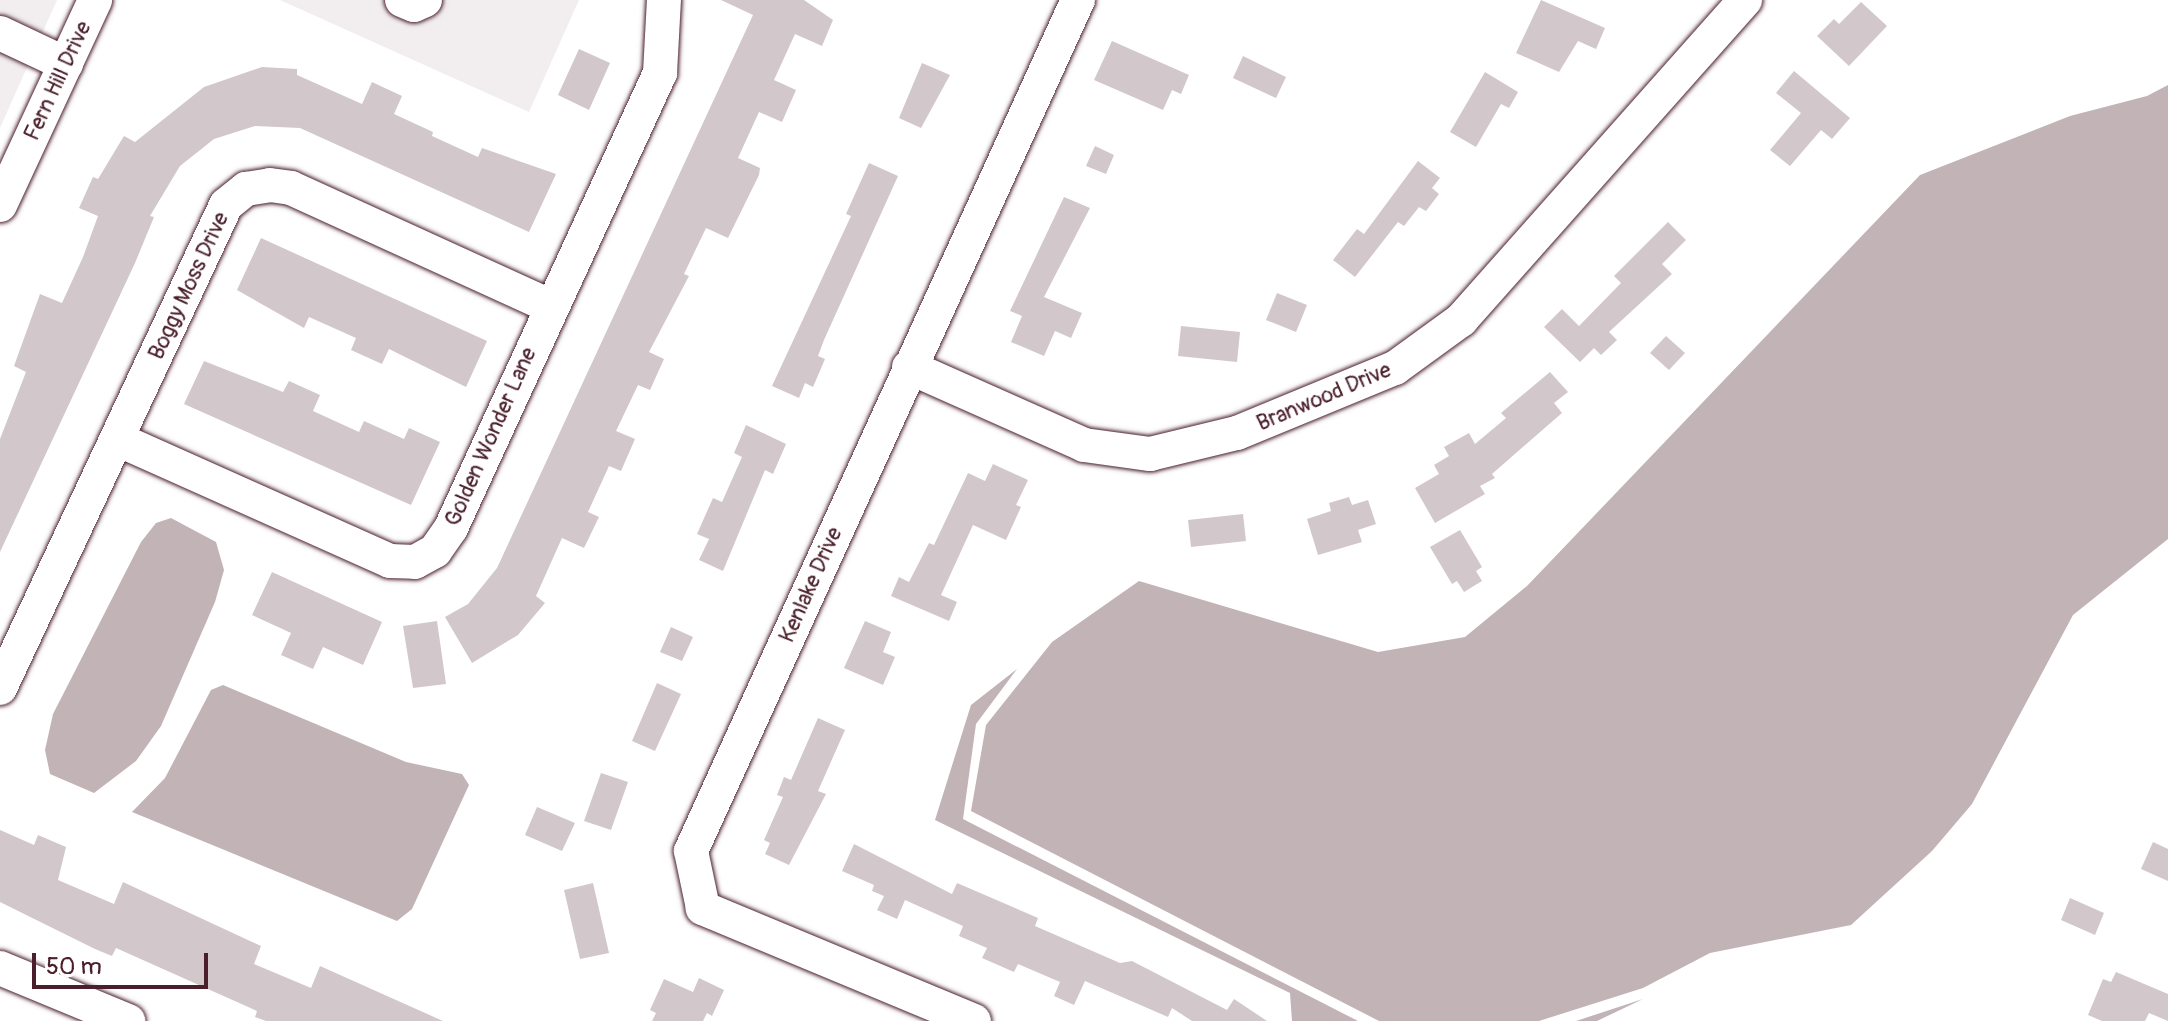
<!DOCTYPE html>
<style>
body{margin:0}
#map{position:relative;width:2168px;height:1021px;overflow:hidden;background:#fff;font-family:Pangolin,sans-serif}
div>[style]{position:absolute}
.built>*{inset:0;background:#f2eeef}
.water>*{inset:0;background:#c1b3b6}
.building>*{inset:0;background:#d2c7cb}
.roads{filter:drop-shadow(0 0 2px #4a1f2b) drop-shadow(0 0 2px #4a1f2b)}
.minor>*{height:34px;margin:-17px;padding:0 17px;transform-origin:17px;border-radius:17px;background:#fff}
span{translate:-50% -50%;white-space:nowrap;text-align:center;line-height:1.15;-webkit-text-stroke:7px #fff;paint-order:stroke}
.street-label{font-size:22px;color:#4a1f2b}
.scale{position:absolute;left:32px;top:953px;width:176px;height:36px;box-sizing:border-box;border:4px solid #4a1f2b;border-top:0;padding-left:10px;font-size:24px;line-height:28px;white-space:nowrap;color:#4a1f2b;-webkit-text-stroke:6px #fff;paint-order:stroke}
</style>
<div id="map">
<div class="built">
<i style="clip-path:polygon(0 0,57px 0,0 128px)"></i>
<i style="clip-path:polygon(280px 0,579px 0,529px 112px)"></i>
</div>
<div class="water">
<i style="clip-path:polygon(2168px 85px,2168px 539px,2073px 615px,1972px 804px,1932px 851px,1851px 925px,1710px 953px,1643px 988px,1539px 1021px,1379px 1021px,971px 811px,986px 725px,1052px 642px,1139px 581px,1378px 652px,1465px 637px,1527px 586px,1920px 175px,2070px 116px,2147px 96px)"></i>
<i style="clip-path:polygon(171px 518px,216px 542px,224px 570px,215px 602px,161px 726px,136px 761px,94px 793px,50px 774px,45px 750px,53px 714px,141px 542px,156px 523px)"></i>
<i style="clip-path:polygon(1017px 669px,976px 724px,963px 819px,1358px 1021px,1292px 1021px,1290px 993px,935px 820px,971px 705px)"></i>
<i style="clip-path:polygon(223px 685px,406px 762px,462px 774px,469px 785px,412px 909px,397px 921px,132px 812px,165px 778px,211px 690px)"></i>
<i style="clip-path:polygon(1643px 999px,1597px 1021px,1576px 1021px)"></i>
</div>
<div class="building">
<i style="clip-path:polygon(721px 0,804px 0,833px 20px,822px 46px,795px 34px,774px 80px,796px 90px,782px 122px,759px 112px,738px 158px,760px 168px,759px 175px,728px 238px,706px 228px,684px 274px,689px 276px,649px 352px,664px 359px,650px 390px,638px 385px,616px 431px,635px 439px,621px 471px,609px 466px,588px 512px,599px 517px,584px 548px,562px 538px,536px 596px,545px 603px,518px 635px,472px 663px,445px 617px,468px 604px,497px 568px,753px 15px)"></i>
<i style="clip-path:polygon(1541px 0,1605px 28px,1596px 49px,1578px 41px,1559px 72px,1516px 53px)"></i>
<i style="clip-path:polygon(1861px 2px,1887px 26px,1849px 66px,1817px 36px,1834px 19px,1839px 24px)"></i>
<i style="clip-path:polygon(1112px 41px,1189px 75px,1181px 94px,1172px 90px,1163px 110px,1094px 80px)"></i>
<i style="clip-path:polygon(579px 49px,610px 63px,589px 110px,558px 95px)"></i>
<i style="clip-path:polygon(1243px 56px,1286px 77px,1276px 98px,1233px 78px)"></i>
<i style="clip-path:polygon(922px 63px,950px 75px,921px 128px,899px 118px)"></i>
<i style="clip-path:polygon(262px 67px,297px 69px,297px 75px,362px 104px,372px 82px,402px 96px,394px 114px,433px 132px,432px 136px,478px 157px,482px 148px,556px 174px,529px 232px,300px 128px,255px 126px,214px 139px,180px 166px,150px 216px,154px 217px,135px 263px,0 552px,0 439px,26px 372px,14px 366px,40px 294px,62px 303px,83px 257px,98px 216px,79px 208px,93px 177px,98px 179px,124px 136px,135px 142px,204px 87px)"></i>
<i style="clip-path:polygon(1794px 71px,1850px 118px,1832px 139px,1821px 130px,1790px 166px,1770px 150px,1801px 113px,1776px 93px)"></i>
<i style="clip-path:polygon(1485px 72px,1518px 92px,1509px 108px,1501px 104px,1476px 147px,1450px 132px)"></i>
<i style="clip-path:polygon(1095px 146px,1114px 155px,1106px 174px,1086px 166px)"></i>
<i style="clip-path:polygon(1418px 161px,1440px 178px,1432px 188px,1439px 194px,1426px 211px,1419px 207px,1404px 226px,1398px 222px,1355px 277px,1333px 260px,1357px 229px,1364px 234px)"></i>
<i style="clip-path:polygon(869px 163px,898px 176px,824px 340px,818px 356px,825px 359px,813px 387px,805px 383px,799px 398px,772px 386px,851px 216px,846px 214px)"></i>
<i style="clip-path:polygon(1064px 197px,1090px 208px,1044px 297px,1082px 313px,1071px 338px,1055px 331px,1044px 356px,1011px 342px,1022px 316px,1010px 311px)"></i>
<i style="clip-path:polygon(1668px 222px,1686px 240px,1662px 264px,1672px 274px,1609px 332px,1617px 340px,1601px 355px,1594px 348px,1580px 362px,1544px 327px,1562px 309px,1579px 326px,1621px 283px,1614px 276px)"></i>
<i style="clip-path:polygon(261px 238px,487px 341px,466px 387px,389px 349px,382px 364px,351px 350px,356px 338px,309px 317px,304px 328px,237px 290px)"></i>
<i style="clip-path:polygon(1277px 293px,1307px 305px,1296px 332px,1266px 320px)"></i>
<i style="clip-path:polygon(1181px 326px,1240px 332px,1237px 362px,1178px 356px)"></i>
<i style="clip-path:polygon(1666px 336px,1685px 353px,1669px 370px,1650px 353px)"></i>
<i style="clip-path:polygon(204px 361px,283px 392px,289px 381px,320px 395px,313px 411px,359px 432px,364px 421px,404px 439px,409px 428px,440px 442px,411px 505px,184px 404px)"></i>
<i style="clip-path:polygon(1550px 372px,1568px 392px,1554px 403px,1562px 413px,1492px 474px,1495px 478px,1480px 486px,1485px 494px,1435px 523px,1415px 488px,1439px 474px,1434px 465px,1449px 456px,1444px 447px,1469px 433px,1475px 444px,1506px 418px,1501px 413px)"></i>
<i style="clip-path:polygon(746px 425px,786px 444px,773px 474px,765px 470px,723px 571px,699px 560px,709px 539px,697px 534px,713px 498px,722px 502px,742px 457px,734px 453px)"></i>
<i style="clip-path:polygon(993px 464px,1028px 480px,1016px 505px,1021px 507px,1006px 540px,973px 525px,941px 595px,957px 602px,949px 621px,891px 596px,899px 577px,909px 582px,929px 543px,934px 545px,968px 473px,985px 481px)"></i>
<i style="clip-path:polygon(1349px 497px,1352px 505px,1368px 500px,1376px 524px,1358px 530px,1362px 542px,1318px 555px,1307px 519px,1331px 511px,1329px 503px)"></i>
<i style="clip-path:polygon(1243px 514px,1246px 541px,1191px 547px,1188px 520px)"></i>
<i style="clip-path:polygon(1460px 530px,1482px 567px,1476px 571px,1482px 581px,1464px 592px,1457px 581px,1452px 584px,1430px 547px)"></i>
<i style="clip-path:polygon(272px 572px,382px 622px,363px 665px,323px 647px,313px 669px,281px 655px,291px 633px,252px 615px)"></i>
<i style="clip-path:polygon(437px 621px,446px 684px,413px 688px,403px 626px)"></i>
<i style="clip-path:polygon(865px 621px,891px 632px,883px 652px,895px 657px,883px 685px,844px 668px)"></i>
<i style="clip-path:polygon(671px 627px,693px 637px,682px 661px,660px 652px)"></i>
<i style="clip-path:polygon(657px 683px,681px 694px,655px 751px,632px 741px)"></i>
<i style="clip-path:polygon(818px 718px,845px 730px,818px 791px,826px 794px,789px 865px,765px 854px,770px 843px,764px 840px,783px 797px,777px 795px,784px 777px,791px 780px)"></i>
<i style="clip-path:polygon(601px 773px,628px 782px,611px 830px,584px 821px)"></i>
<i style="clip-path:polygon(537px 807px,575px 823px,562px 851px,525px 835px)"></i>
<i style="clip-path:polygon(0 830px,34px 845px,38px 835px,66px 847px,58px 880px,114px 904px,123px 882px,261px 946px,254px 964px,311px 988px,320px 966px,443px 1021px,266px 1021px,255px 1017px,257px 1011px,116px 948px,112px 956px,95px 949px,0 902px)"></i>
<i style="clip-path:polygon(2153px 842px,2168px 849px,2168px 881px,2141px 869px)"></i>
<i style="clip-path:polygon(854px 844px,952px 894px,957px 883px,1038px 918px,1035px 926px,1120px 963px,1132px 961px,1227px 1010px,1234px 999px,1267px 1021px,1192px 1021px,1172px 1008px,1168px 1017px,1085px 981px,1074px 1005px,1054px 996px,1060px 982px,1018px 964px,1014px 972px,982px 958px,987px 948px,959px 936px,963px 926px,905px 900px,897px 919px,877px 910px,884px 896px,872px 891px,874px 885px,842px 871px)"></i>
<i style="clip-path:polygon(593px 883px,609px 953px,580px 959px,564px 890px)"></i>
<i style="clip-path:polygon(2070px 898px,2104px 913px,2095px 935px,2061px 920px)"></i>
<i style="clip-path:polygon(2116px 972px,2168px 994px,2168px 1021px,2149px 1013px,2145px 1021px,2102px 1021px,2088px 1015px,2103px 979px,2111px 982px)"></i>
<i style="clip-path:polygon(699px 978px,724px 990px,712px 1016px,707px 1013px,703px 1021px,652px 1021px,656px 1013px,650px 1010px,664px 979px,693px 992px)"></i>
</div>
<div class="roads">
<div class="minor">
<i style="left:402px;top:0;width:13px;rotate:23deg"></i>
<i style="left:414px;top:5px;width:12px;rotate:-24deg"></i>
<i style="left:0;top:33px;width:73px;rotate:25.2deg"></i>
<i style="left:0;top:205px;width:226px;rotate:-65.1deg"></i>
<i style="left:909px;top:367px;width:192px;rotate:24deg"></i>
<i style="left:1084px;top:445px;width:67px;rotate:7.8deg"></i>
<i style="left:1150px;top:454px;width:89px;rotate:-13.6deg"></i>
<i style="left:1237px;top:433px;width:171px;rotate:-22.4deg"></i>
<i style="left:1395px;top:368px;width:82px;rotate:-36deg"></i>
<i style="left:1461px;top:320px;width:428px;rotate:-48.4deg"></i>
<i style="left:117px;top:439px;width:299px;rotate:24.1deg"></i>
<i style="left:390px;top:561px;width:25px;rotate:2deg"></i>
<i style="left:415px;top:562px;width:23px;rotate:-29deg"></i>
<i style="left:435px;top:551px;width:28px;rotate:-55deg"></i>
<i style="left:451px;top:528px;width:501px;rotate:-65.33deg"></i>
<i style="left:660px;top:73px;width:73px;rotate:-86.9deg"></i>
<i style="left:0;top:688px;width:533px;rotate:-64.92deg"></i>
<i style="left:226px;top:205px;width:26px;rotate:-39deg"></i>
<i style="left:246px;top:189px;width:24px;rotate:-9deg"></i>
<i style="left:270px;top:185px;width:21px;rotate:8deg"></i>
<i style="left:291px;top:188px;width:285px;rotate:24.5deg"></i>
<i style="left:0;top:968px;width:139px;rotate:22.5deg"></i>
<i style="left:974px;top:1021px;width:294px;rotate:-157.4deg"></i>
<i style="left:703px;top:908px;width:58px;rotate:-101.9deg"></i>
<i style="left:691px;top:851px;width:935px;rotate:-65.55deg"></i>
</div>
</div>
<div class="street-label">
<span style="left:58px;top:81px;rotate:-65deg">Fern Hill Drive</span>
<span style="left:189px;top:286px;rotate:-65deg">Boggy Moss Drive</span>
<span style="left:1324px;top:397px;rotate:-23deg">Branwood Drive</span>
<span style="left:491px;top:437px;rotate:-66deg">Golden Wonder Lane</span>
<span style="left:811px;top:585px;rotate:-66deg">Kenlake Drive</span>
</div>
<div class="scale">50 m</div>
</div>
